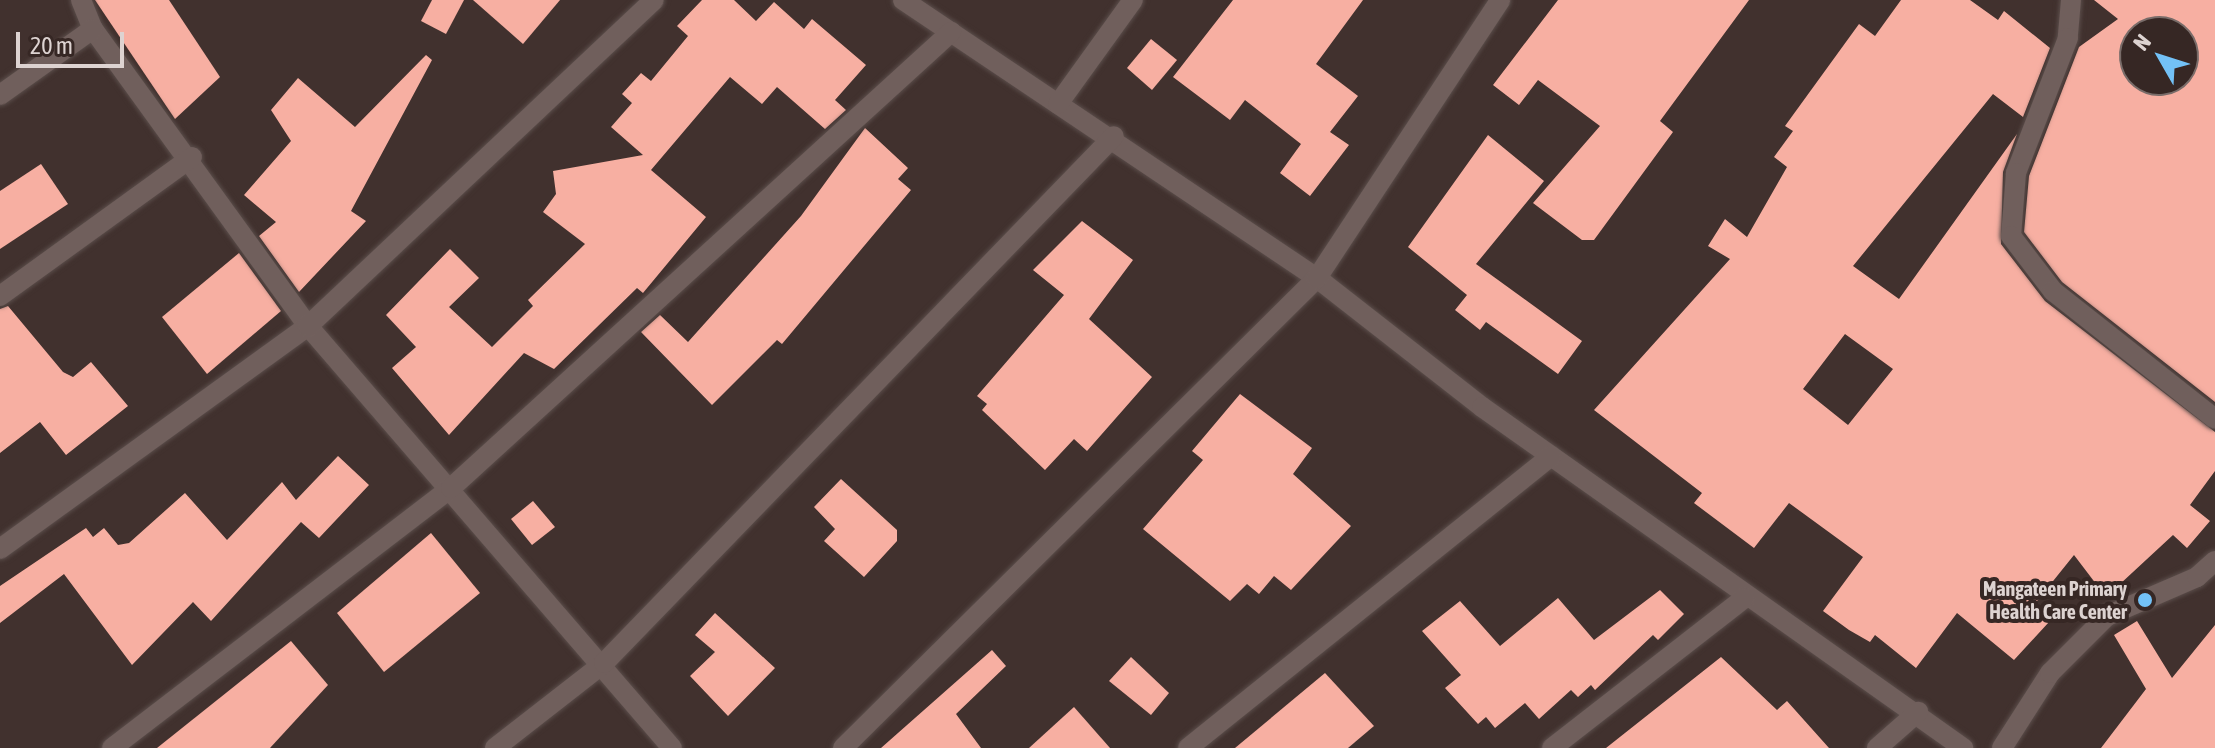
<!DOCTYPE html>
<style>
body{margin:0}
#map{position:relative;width:2215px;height:748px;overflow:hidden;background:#41312e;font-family:"Asap Condensed",sans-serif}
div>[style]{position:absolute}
.building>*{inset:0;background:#f7afa2}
.roads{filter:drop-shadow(0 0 2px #5a4d4a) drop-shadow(0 0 2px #5a4d4a)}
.street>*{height:20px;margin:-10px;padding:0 10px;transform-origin:10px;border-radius:10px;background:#705f5c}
.dots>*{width:22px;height:22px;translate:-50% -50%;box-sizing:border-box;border:4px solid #362724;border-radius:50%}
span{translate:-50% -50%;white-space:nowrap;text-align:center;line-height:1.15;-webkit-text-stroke:8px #362724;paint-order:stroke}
.poi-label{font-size:20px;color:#ddd3d1;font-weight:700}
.right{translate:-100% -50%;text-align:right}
.north{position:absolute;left:2119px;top:16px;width:80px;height:80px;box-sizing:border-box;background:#362724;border:2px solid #796c69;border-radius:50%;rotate:309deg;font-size:22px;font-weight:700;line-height:32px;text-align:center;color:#ddd3d1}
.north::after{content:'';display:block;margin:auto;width:28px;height:36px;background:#73c1f6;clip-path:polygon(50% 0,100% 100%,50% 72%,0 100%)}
.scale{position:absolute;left:16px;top:32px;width:108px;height:36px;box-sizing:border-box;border:4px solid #ddd3d1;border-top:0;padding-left:10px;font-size:24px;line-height:28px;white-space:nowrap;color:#ddd3d1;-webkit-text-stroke:6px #362724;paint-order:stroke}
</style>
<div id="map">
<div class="building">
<i style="clip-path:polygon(95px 0,169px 0,220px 77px,175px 119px)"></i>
<i style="clip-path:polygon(432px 0,464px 0,446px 34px,421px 21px)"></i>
<i style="clip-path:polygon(473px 0,560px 0,523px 44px)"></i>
<i style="clip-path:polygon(702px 0,734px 0,756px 21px,774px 2px,804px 29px,812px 19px,866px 65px,835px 100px,846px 110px,825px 129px,777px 87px,762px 104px,730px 77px,651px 170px,706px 217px,643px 293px,637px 288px,554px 369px,524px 353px,449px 435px,392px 368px,416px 347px,386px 315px,450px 249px,479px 278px,449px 307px,492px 347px,533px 306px,528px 300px,585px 244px,543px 212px,556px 194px,553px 171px,643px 155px,611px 127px,632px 103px,622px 94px,641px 73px,651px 81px,688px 36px,677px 26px)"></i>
<i style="clip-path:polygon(1233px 0,1363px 0,1316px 64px,1358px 96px,1330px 132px,1349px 145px,1310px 196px,1280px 173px,1301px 144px,1245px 100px,1230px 120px,1173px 77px)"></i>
<i style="clip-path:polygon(1558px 0,1749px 0,1660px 121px,1673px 132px,1594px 240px,1582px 240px,1533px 203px,1600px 126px,1538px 80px,1519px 105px,1493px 85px)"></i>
<i style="clip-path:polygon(evenodd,1901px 0,1970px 0,1998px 20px,2004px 11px,2050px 48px,2023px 117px,1993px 94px,1853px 266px,1899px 299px,2017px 134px,2003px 172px,2001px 244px,2045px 301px,2215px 432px,2215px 471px,2190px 505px,2210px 521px,2187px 548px,2173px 535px,2106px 597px,2074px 555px,2033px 606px,2049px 622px,2014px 660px,1957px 613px,1916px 668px,1875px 635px,1870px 642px,1849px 630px,1823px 611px,1863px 557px,1789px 503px,1754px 548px,1694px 503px,1702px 493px,1594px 410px,1730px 259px,1708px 246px,1725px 219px,1747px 237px,1787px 167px,1774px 157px,1793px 131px,1785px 126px,1859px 24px,1875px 36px,1901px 0,1845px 334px,1893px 369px,1848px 425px,1803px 389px,1845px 334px)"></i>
<i style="clip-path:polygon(evenodd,2094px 0,2215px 0,2215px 402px,2062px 282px,2024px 232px,2029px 176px,2079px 47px,2118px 19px,2094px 0,2135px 32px,2183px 32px,2183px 80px,2135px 80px,2135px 32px)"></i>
<i style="clip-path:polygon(1151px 39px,1177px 60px,1152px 90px,1127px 68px)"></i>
<i style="clip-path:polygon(426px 55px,432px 60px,351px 211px,366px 221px,299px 292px,259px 236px,276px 222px,244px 195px,291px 141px,271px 110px,298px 78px,355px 127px)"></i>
<i style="clip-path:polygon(865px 128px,908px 168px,898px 179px,911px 190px,782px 344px,777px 340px,712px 405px,641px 332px,660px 315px,688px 342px,801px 216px)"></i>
<i style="clip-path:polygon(1488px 135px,1544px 181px,1476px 264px,1582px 341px,1558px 374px,1486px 322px,1480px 330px,1455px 310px,1467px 295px,1408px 247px)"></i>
<i style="clip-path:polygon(41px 164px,68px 204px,0 249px,0 191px)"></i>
<i style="clip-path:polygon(1082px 221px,1133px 260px,1089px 319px,1152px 377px,1087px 451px,1074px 439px,1045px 470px,982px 410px,987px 404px,977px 396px,1064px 295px,1033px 270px)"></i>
<i style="clip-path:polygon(239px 253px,281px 311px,207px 374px,162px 317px)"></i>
<i style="clip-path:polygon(8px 306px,63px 372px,73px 377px,91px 362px,128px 406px,66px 455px,40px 422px,0 453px,0 309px)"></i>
<i style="clip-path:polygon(1240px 394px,1312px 448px,1293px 474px,1351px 526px,1291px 590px,1274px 576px,1259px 594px,1247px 584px,1230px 601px,1143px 529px,1203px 460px,1192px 451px)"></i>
<i style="clip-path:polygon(338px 456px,369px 485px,319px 538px,301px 522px,211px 621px,193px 602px,132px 665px,64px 574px,0 623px,0 586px,86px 528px,93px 537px,104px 528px,118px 545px,129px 543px,185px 493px,227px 540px,282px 482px,296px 500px)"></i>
<i style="clip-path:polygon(841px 479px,897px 530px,897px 541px,864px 577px,824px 541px,835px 529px,814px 507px)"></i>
<i style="clip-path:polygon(533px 501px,555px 527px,532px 545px,511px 519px)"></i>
<i style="clip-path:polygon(431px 533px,480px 593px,384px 672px,337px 613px)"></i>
<i style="clip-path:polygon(1660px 590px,1684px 614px,1658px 640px,1653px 635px,1595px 690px,1591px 685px,1578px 697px,1571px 690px,1539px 719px,1525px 703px,1495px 728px,1486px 717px,1478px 724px,1445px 688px,1461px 675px,1422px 631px,1460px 601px,1500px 646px,1558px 598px,1594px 640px)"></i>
<i style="clip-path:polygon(715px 613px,775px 668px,728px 716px,690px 676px,715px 652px,695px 635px)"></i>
<i style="clip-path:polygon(2137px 621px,2172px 678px,2215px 625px,2215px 748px,2101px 748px,2146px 689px,2114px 635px)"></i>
<i style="clip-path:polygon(291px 641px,328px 685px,270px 748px,157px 748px)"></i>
<i style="clip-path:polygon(992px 650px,1006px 666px,956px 714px,981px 748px,881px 748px)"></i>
<i style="clip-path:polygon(1131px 657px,1169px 693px,1151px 715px,1109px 681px)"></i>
<i style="clip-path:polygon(1721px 657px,1777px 710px,1787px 701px,1829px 748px,1606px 748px)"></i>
<i style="clip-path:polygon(1325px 673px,1374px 726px,1348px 748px,1235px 748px)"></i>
<i style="clip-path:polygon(1074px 707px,1110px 748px,1029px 748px)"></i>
</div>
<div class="roads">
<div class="street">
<i style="left:81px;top:0;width:31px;rotate:68deg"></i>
<i style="left:93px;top:29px;width:367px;rotate:54.1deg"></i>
<i style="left:308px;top:326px;width:557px;rotate:49.22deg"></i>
<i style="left:903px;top:0;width:499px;rotate:33.9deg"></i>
<i style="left:1317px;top:278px;width:209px;rotate:38deg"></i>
<i style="left:1482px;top:407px;width:590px;rotate:35.33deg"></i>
<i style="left:2071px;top:0;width:38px;rotate:95deg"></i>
<i style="left:2068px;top:38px;width:145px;rotate:111.1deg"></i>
<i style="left:2016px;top:173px;width:63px;rotate:94.5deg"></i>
<i style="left:2011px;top:236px;width:69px;rotate:52.6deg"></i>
<i style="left:2053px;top:291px;width:206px;rotate:38.3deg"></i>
<i style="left:0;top:95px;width:114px;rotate:-35.4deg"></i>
<i style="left:1058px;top:104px;width:128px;rotate:-54.2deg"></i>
<i style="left:0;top:296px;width:237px;rotate:-35.9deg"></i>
<i style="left:0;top:549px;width:380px;rotate:-35.9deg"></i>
<i style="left:308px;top:326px;width:475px;rotate:-43.3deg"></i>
<i style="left:112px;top:748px;width:427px;rotate:-37.5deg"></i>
<i style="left:451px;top:488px;width:677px;rotate:-42.36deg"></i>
<i style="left:495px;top:748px;width:138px;rotate:-37.9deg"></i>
<i style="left:604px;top:663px;width:733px;rotate:-45.94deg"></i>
<i style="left:843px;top:748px;width:668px;rotate:-44.76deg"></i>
<i style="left:1317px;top:278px;width:333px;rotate:-56.6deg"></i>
<i style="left:1188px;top:748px;width:466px;rotate:-38.8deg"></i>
<i style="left:1552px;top:748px;width:244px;rotate:-37.9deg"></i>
<i style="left:1877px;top:748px;width:55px;rotate:-41.3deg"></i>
<i style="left:2002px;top:748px;width:89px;rotate:-57.4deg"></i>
<i style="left:2050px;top:673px;width:81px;rotate:-45deg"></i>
<i style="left:2107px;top:616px;width:98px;rotate:-23.4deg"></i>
<i style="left:2197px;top:577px;width:24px;rotate:-42deg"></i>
</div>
</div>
<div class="dots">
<i style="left:2145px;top:600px;background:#73c1f6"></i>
</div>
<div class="poi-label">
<span class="right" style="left:2127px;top:600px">Mangateen Primary<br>Health Care Center</span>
</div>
<div class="north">N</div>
<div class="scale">20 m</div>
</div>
